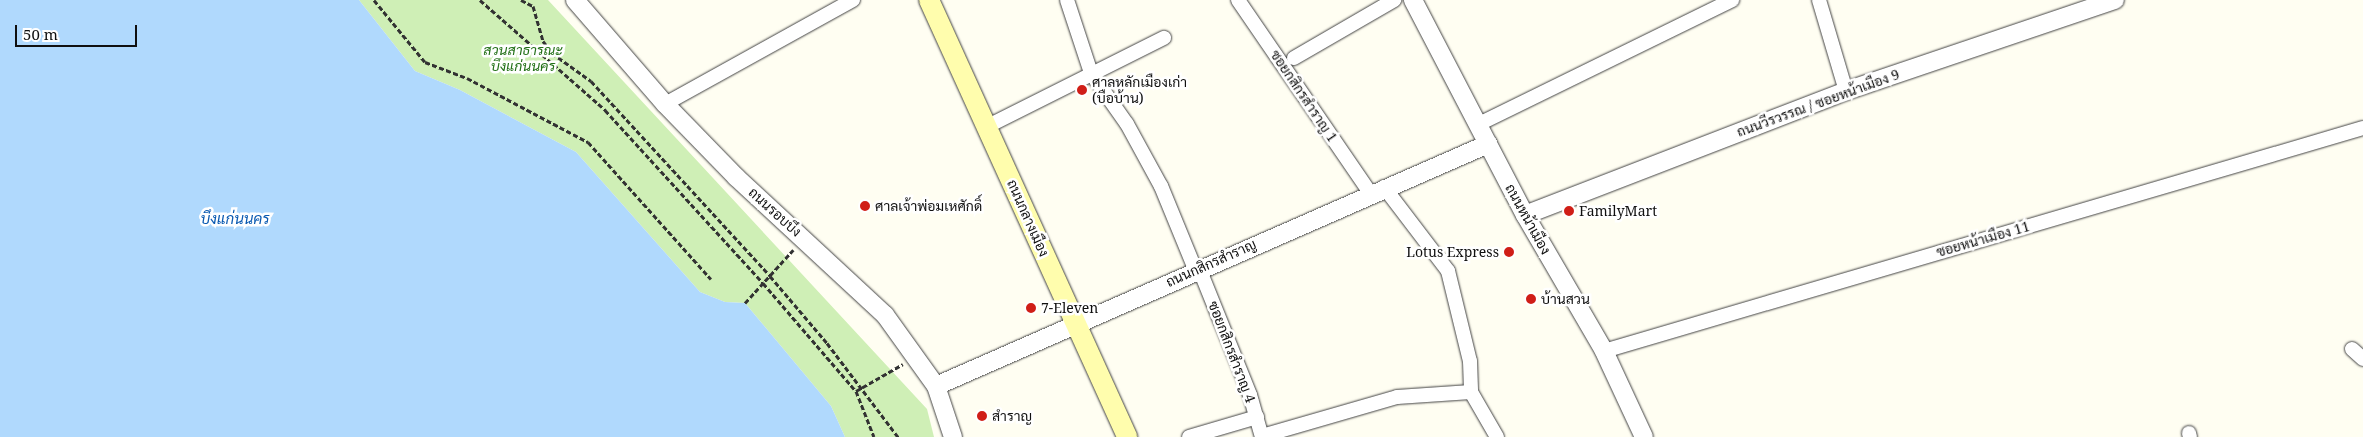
<!DOCTYPE html>
<meta charset="utf-8">
<style>
body{margin:0}
#map{position:relative;width:2363px;height:437px;overflow:hidden;background:#fffef2;font-family:"Noto Serif",Sarabun,serif}
div>[style]{position:absolute}
.green>*{inset:0;background:#cfefb6}
.water>*{inset:0;background:#b0d9fd}
.path>*{height:3px;margin-top:-1.5px;transform-origin:0;background:repeating-linear-gradient(90deg,#323232 0 5px,transparent 0 7.5px)}
.roads{filter:drop-shadow(0 0 1px #434343) drop-shadow(0 0 1px #434343)}
.minor>*{height:14px;margin:-7px;padding:0 7px;transform-origin:7px;border-radius:7px;background:#fff}
.tertiary>*{height:18px;margin:-9px;padding:0 9px;transform-origin:9px;border-radius:9px;background:#fff}
.secondary>*{height:20px;margin:-10px;padding:0 10px;transform-origin:10px;border-radius:10px;background:#fffdad}
.dots>*{width:14px;height:14px;translate:-50% -50%;box-sizing:border-box;border:2px solid #fff;border-radius:50%}
span{translate:-50% -50%;white-space:nowrap;text-align:center;line-height:1.15;-webkit-text-stroke:5px #fff;paint-order:stroke}
.park-label{font-size:14px;color:#227017;font-style:italic}
.poi-label{font-size:14px;color:#101010}
.left{translate:0 -50%;text-align:left}
.right{translate:-100% -50%;text-align:right}
.street-label{font-size:14px;color:#101010}
.water-label{font-size:15px;color:#0959b1;font-style:italic}
.scale{position:absolute;left:15px;top:25px;width:122px;height:22px;box-sizing:border-box;border:2px solid #101010;border-top:0;padding-left:6px;font-size:15px;line-height:18px;white-space:nowrap;color:#101010;-webkit-text-stroke:4px #fff;paint-order:stroke}
</style>
<div id="map">
<div class="green">
<i style="clip-path:polygon(359px 0,548px 0,927px 409px,934px 437px,845px 437px,831px 406px,745px 303px,725px 302px,700px 292px,576px 152px,460px 90px,415px 71px)"></i>
</div>
<div class="water">
<i style="clip-path:polygon(0 0,359px 0,415px 71px,460px 90px,576px 152px,700px 292px,725px 302px,745px 303px,831px 406px,845px 437px,0 437px)"></i>
</div>
<div class="path">
<i style="left:374px;top:0;width:80px;rotate:50.6deg"></i>
<i style="left:425px;top:62px;width:45px;rotate:20.9deg"></i>
<i style="left:467px;top:78px;width:137px;rotate:27.9deg"></i>
<i style="left:588px;top:142px;width:184px;rotate:48.1deg"></i>
<i style="left:480px;top:0;width:167px;rotate:41.3deg"></i>
<i style="left:605px;top:110px;width:234px;rotate:47.6deg"></i>
<i style="left:763px;top:283px;width:143px;rotate:49.3deg"></i>
<i style="left:856px;top:391px;width:49px;rotate:68.6deg"></i>
<i style="left:521px;top:0;width:13px;rotate:27deg"></i>
<i style="left:533px;top:6px;width:36px;rotate:74deg"></i>
<i style="left:543px;top:41px;width:15px;rotate:53deg"></i>
<i style="left:552px;top:53px;width:48px;rotate:35.7deg"></i>
<i style="left:591px;top:81px;width:265px;rotate:47.4deg"></i>
<i style="left:770px;top:276px;width:88px;rotate:49.6deg"></i>
<i style="left:827px;top:343px;width:118px;rotate:52.9deg"></i>
<i style="left:745px;top:303px;width:72px;rotate:-47.8deg"></i>
<i style="left:856px;top:391px;width:54px;rotate:-29.9deg"></i>
</div>
<div class="roads">
<div class="minor">
<i style="left:1067px;top:0;width:77px;rotate:71.8deg"></i>
<i style="left:1091px;top:73px;width:62px;rotate:54.8deg"></i>
<i style="left:1127px;top:124px;width:71px;rotate:61.3deg"></i>
<i style="left:1161px;top:186px;width:90px;rotate:67.7deg"></i>
<i style="left:1238px;top:0;width:234px;rotate:55.6deg"></i>
<i style="left:1819px;top:0;width:95px;rotate:73.5deg"></i>
<i style="left:1294px;top:58px;width:116px;rotate:-30.1deg"></i>
<i style="left:665px;top:104px;width:215px;rotate:-29deg"></i>
<i style="left:1479px;top:124px;width:282px;rotate:-26.1deg"></i>
<i style="left:988px;top:126px;width:197px;rotate:-26.6deg"></i>
<i style="left:1384px;top:187px;width:106px;rotate:52.7deg"></i>
<i style="left:1448px;top:271px;width:93px;rotate:76.3deg"></i>
<i style="left:1470px;top:361px;width:31px;rotate:88deg"></i>
<i style="left:1471px;top:392px;width:52px;rotate:60deg"></i>
<i style="left:1199px;top:268px;width:137px;rotate:68.1deg"></i>
<i style="left:1250px;top:395px;width:44px;rotate:74.1deg"></i>
<i style="left:2352px;top:349px;width:15px;rotate:42deg"></i>
<i style="left:1604px;top:351px;width:791px;rotate:-16.37deg"></i>
<i style="left:2189px;top:433px;width:4px;rotate:76deg"></i>
<i style="left:1262px;top:436px;width:141px;rotate:-16.1deg"></i>
<i style="left:1397px;top:397px;width:74px;rotate:-3.9deg"></i>
<i style="left:1189px;top:437px;width:71px;rotate:-16.4deg"></i>
</div>
<div class="tertiary">
<i style="left:575px;top:0;width:138px;rotate:49.1deg"></i>
<i style="left:665px;top:104px;width:102px;rotate:45.8deg"></i>
<i style="left:736px;top:177px;width:203px;rotate:42.8deg"></i>
<i style="left:885px;top:315px;width:87px;rotate:54.3deg"></i>
<i style="left:936px;top:386px;width:54px;rotate:71.6deg"></i>
<i style="left:1413px;top:0;width:242px;rotate:62.5deg"></i>
<i style="left:1525px;top:215px;width:157px;rotate:59.8deg"></i>
<i style="left:1604px;top:351px;width:95px;rotate:65.1deg"></i>
<i style="left:1525px;top:215px;width:344px;rotate:-21.1deg"></i>
<i style="left:1846px;top:91px;width:284px;rotate:-18.7deg"></i>
<i style="left:936px;top:386px;width:603px;rotate:-23.67deg"></i>
</div>
<div class="secondary">
<i style="left:929px;top:0;width:480px;rotate:65.6deg"></i>
</div>
</div>
<div class="dots">
<i style="left:1082px;top:90px;background:#d01e17"></i>
<i style="left:865px;top:206px;background:#d01e17"></i>
<i style="left:1569px;top:211px;background:#d01e17"></i>
<i style="left:1509px;top:252px;background:#d01e17"></i>
<i style="left:1531px;top:299px;background:#d01e17"></i>
<i style="left:1031px;top:308px;background:#d01e17"></i>
<i style="left:982px;top:416px;background:#d01e17"></i>
</div>
<div class="park-label">
<span style="left:523px;top:58px">สวนสาธารณะ<br>บึงแก่นนคร</span>
</div>
<div class="poi-label">
<span class="left" style="left:1092px;top:90px">ศาลหลักเมืองเก่า<br>(บือบ้าน)</span>
<span class="left" style="left:875px;top:206px">ศาลเจ้าพ่อมเหศักดิ์</span>
<span class="left" style="left:1579px;top:211px">FamilyMart</span>
<span class="right" style="left:1499px;top:252px">Lotus Express</span>
<span class="left" style="left:1541px;top:299px">บ้านสวน</span>
<span class="left" style="left:1041px;top:308px">7-Eleven</span>
<span class="left" style="left:992px;top:416px">สำราญ</span>
</div>
<div class="street-label">
<span style="left:1304px;top:96px;rotate:56deg">ซอยกสิกรสำราญ 1</span>
<span style="left:1818px;top:103px;rotate:-20deg">ถนนวีรวรรณ / ซอยหน้าเมือง 9</span>
<span style="left:775px;top:212px;rotate:42deg">ถนนรอบบึง</span>
<span style="left:1028px;top:218px;rotate:66deg">ถนนกลางเมือง</span>
<span style="left:1528px;top:219px;rotate:61deg">ถนนหน้าเมือง</span>
<span style="left:1983px;top:239px;rotate:-16deg">ซอยหน้าเมือง 11</span>
<span style="left:1211px;top:263px;rotate:-24deg">ถนนกสิกรสำราญ</span>
<span style="left:1232px;top:352px;rotate:69deg">ซอยกสิกรสำราญ 4</span>
</div>
<div class="water-label">
<span style="left:235px;top:219px">บึงแก่นนคร</span>
</div>
<div class="scale">50 m</div>
</div>
